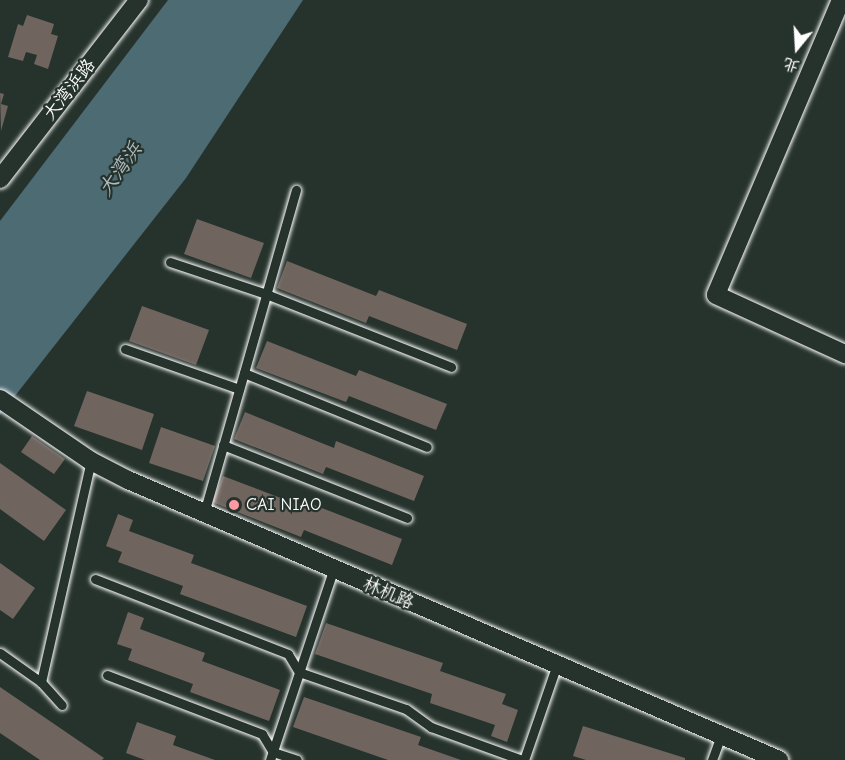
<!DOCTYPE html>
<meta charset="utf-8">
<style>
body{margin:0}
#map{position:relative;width:845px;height:760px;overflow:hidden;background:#26332d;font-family:"Comic Neue","LXGW WenKai TC",sans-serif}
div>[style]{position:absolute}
.water>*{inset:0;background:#4c6b73}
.building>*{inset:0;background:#70645f}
.roads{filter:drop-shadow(0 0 2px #fff) drop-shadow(0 0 2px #fff)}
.lane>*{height:9px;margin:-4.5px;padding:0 4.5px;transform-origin:4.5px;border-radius:4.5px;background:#26332d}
.street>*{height:18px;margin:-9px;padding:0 9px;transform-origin:9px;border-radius:9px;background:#26332d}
.dots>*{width:16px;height:16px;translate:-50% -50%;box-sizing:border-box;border:3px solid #26332d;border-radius:50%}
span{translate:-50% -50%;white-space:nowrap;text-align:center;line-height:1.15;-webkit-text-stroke:4.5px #26332d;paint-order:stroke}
.street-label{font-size:18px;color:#fff}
.poi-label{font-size:18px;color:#fff}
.left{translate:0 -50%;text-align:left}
.water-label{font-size:20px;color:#aebcc0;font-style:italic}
.north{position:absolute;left:767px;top:18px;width:60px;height:60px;-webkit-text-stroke:4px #26332d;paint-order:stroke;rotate:198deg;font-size:16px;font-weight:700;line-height:24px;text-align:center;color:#fff}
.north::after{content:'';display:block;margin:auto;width:21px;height:27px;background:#fff;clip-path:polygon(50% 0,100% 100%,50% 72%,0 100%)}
</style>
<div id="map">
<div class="water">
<i style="clip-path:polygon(168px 0,303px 0,186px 178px,0 415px,0 221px)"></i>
</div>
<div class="building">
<i style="clip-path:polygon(27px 15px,54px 24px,51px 34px,58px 36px,48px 69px,34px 64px,37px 55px,26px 52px,23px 61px,8px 57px,18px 24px,23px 26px)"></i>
<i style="clip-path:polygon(0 93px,4px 94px,1px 104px,8px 106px,1px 131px)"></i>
<i style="clip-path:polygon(197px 219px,264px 243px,251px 278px,184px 254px)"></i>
<i style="clip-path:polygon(287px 261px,376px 296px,379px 290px,467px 324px,457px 350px,369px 316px,366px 323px,277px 288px)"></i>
<i style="clip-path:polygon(142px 306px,209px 330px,196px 365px,129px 341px)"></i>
<i style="clip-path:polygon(267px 341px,356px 376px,359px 370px,447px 404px,436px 430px,349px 396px,346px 402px,256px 368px)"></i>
<i style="clip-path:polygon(87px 391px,154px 414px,142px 450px,74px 426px)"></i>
<i style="clip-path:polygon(245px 412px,334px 448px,336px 441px,424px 476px,414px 501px,326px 467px,323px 474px,234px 439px)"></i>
<i style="clip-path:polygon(161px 427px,215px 446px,203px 481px,149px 463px)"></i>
<i style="clip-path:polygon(32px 436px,65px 459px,54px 474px,21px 452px)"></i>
<i style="clip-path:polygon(0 463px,66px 510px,44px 541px,0 509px)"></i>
<i style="clip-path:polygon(223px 476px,312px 510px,314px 505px,402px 539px,392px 565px,304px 530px,301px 537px,212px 502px)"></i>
<i style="clip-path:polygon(118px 514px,133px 520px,129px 531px,194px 555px,191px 563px,307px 606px,296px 637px,180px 594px,183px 586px,118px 562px,122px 552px,106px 546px)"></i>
<i style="clip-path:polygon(0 563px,35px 588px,13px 619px,0 610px)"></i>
<i style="clip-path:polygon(128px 612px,144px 618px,140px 629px,205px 653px,202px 661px,280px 690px,269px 721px,190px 692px,193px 684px,128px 660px,132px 649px,117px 644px)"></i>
<i style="clip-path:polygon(326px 623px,443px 663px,440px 671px,506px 694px,502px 704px,518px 710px,507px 742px,491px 736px,495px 725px,430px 703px,432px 694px,315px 654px)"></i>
<i style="clip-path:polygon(0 687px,104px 758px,102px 760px,40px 760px,0 733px)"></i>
<i style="clip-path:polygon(304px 697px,421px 737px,418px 745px,461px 760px,388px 760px,293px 727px)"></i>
<i style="clip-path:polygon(137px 722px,176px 736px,173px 745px,215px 760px,145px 760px,126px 753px)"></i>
<i style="clip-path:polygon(583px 726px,685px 758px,685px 760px,586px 760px,573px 756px)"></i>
</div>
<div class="roads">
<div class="lane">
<i style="left:170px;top:262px;width:101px;rotate:18.4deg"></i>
<i style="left:266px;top:294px;width:199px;rotate:21.5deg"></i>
<i style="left:125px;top:349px;width:121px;rotate:19.3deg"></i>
<i style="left:244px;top:373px;width:197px;rotate:22deg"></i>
<i style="left:223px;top:445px;width:198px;rotate:21.6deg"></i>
<i style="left:204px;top:513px;width:336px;rotate:-74.1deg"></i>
<i style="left:95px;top:579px;width:207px;rotate:21.2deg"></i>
<i style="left:288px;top:654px;width:21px;rotate:59deg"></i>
<i style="left:299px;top:672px;width:113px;rotate:19.1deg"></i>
<i style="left:406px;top:709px;width:31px;rotate:36deg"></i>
<i style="left:431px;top:727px;width:97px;rotate:19.9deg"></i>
<i style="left:0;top:653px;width:50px;rotate:35.3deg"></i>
<i style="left:41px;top:682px;width:31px;rotate:48deg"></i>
<i style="left:107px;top:675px;width:166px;rotate:20.8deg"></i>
<i style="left:262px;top:734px;width:21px;rotate:59deg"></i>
<i style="left:273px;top:752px;width:25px;rotate:18deg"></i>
<i style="left:41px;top:682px;width:227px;rotate:-77.3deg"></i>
<i style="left:270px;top:760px;width:199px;rotate:-71.6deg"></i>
<i style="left:524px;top:760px;width:102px;rotate:-71deg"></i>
<i style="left:712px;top:760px;width:27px;rotate:-70deg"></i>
</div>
<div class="street">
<i style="left:841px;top:0;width:320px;rotate:113deg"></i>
<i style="left:716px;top:295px;width:142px;rotate:24.6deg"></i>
<i style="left:0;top:179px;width:227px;rotate:-52.2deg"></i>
<i style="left:0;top:399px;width:110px;rotate:34.3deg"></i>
<i style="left:91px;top:461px;width:42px;rotate:27.2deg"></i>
<i style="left:128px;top:480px;width:709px;rotate:23.27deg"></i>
</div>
</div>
<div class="dots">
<i style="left:234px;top:505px;background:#ff9aa2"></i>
</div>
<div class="street-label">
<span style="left:70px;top:90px;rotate:-52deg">大湾浜路</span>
<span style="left:388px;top:594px;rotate:23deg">林机路</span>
</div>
<div class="poi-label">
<span class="left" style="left:246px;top:505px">CAI NIAO</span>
</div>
<div class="water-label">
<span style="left:120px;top:169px;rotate:-55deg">大湾浜</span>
</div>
<div class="north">北</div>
</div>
